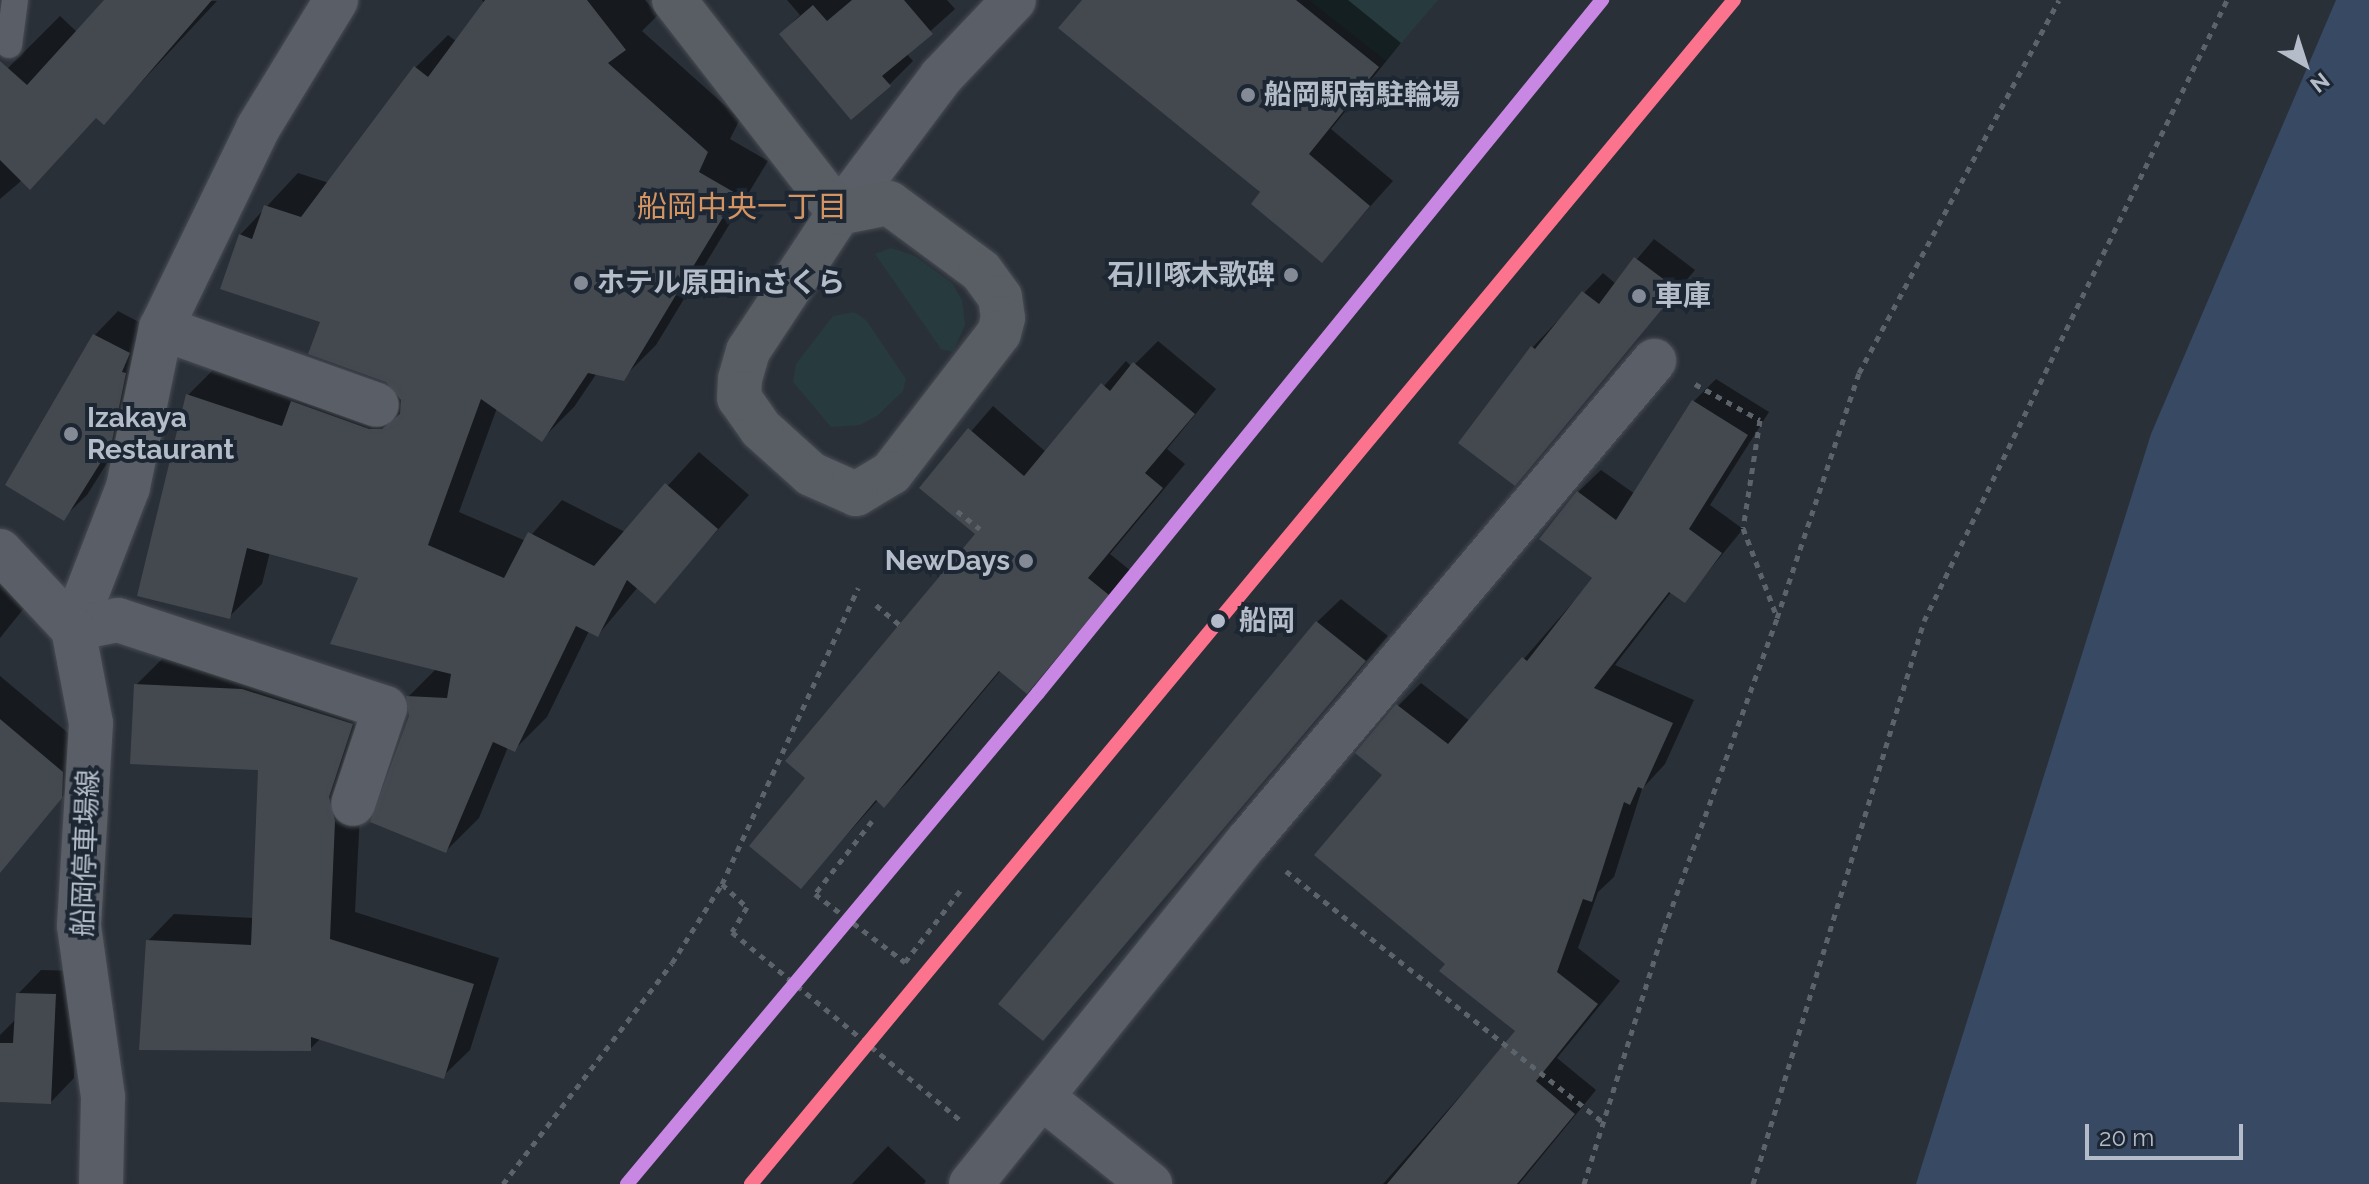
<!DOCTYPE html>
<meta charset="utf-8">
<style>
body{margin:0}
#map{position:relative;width:2369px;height:1184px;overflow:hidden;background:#2a3038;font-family:Raleway,"Noto Sans JP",sans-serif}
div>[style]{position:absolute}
.green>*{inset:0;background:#273a3e}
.water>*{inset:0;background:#384963}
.shadow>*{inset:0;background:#0007}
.building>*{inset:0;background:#444950}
.path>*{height:5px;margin-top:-2.5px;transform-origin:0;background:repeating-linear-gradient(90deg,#5d636a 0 6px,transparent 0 12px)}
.roads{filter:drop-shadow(0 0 2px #484c53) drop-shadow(0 0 2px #484c53)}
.service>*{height:26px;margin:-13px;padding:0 13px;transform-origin:13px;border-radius:13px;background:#5a5e66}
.minor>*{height:44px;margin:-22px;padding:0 22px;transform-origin:22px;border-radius:22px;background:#5a5e66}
.tertiary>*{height:44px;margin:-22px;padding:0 22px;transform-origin:22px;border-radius:22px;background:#5a5e66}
.secondary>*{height:44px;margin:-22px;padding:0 22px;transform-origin:22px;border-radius:22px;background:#595d64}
.rail-1>*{height:14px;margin:-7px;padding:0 7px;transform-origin:7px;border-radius:7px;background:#fc738d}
.rail-2>*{height:14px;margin:-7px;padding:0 7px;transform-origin:7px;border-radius:7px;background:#c787e3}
.dots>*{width:22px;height:22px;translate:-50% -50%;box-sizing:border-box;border:4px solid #1d2633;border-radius:50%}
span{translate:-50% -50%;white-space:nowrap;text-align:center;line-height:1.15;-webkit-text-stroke:8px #1d2633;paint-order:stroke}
.poi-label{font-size:28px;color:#b4bcc9;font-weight:700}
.left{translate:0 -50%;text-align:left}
.right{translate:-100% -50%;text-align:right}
.stop-label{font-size:28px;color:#b4bcc9;font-weight:700}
.street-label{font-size:28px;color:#b4bcc9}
.neighbourhood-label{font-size:30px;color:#d59563}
.north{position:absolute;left:2265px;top:24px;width:80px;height:80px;-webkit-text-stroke:6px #1d2633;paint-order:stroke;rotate:141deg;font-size:22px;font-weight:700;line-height:32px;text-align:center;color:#b4bcc9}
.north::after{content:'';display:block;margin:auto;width:28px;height:36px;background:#b4bcc9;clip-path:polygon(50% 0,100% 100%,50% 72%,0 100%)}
.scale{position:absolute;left:2085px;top:1124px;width:158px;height:36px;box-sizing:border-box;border:4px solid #b4bcc9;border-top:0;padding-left:10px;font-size:24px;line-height:28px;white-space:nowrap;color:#b4bcc9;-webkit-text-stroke:6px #1d2633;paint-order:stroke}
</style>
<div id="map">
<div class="green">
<i style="clip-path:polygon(1309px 0,1438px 0,1386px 61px)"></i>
<i style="clip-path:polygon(891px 248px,915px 256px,952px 283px,962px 300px,965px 325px,953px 352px,941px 349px,875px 254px)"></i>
<i style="clip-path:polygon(854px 312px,866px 320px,906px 379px,903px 391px,877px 416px,860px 425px,831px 427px,793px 382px,796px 364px,833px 316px)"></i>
</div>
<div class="water">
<i style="clip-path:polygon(2336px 0,2369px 0,2369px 1184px,1916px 1184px,2151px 434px)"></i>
</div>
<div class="shadow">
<i style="clip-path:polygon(106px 0,217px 1px,104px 122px,97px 116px,0 199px,0 76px,60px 16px,77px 32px)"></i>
<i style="clip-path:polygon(482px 0,645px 0,658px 15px,642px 31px,740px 119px,730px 139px,768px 161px,656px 345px,623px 378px,597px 373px,574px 407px,541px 440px,497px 408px,459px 512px,526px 541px,562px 500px,625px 532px,699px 452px,749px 495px,654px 601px,638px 587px,598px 635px,589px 631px,547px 717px,514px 750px,508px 747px,479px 818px,446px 851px,408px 697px,437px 668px,361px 577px,270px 552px,262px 584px,229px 617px,139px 594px,188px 395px,221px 362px,325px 369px,401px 396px,240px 235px,298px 173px,329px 183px,415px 68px,448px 35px,457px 42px,485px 4px)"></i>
<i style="clip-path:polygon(787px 0,947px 0,955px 9px,906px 53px,913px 61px,889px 85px,781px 34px,800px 15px)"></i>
<i style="clip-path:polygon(1084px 0,1348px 0,1401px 43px,1331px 129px,1393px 181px,1322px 260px)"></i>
<i style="clip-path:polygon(1654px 239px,1695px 270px,1515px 484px,1532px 348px,1603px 273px,1616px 284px)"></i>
<i style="clip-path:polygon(118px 311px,152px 329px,134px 420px,87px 495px,63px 518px,95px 335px)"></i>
<i style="clip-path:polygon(1158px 341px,1216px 389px,1167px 449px,1185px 464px,1110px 554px,1131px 571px,1027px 691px,1001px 670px,908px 782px,884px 805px,878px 800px,801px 886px,808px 778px,978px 534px,922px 488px,993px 406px,1046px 452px,1126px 361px,1132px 367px)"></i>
<i style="clip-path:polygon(1716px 379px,1769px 412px,1710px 505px,1743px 529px,1685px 600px,1672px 591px,1615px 665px,1694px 700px,1665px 764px,1642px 789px,1614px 877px,1598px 892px,1578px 948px,1620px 981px,1557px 1058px,1596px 1090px,1519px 1184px,1383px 1184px,1517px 1031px,1447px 964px,1385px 775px,1398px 706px,1421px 683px,1470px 721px,1594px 578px,1578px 492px,1601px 470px,1635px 494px,1694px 401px)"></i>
<i style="clip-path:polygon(0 554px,41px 587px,0 638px)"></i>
<i style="clip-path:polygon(1341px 599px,1388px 636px,1043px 1038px,1317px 622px)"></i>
<i style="clip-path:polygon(163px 658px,379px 697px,361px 794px,355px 912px,499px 958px,470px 1050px,443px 1076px,321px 1038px,310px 1049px,148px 941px,174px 914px,254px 918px,260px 768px,136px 685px)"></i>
<i style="clip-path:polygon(0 676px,86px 748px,84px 772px,19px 847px,0 832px)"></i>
<i style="clip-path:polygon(41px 970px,79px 971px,74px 1078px,51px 1102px,0 1100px,0 1035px,16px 1019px,18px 994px)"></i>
<i style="clip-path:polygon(888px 1146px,926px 1181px,924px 1184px,852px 1184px)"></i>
</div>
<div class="building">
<i style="clip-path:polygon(104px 0,212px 0,104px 125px,96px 118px,30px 190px,0 160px,0 61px,27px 85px)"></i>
<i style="clip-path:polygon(485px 0,587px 0,626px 50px,608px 63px,708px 152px,699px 172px,737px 194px,624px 381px,588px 373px,542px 442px,481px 399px,428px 545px,504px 578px,528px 532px,594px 566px,665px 483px,718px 529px,655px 604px,627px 580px,598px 637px,576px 626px,515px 752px,493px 742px,446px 853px,370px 822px,409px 716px,406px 696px,447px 698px,451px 674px,330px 644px,358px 578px,247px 548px,230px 619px,137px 596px,186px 394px,282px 426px,291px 401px,369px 429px,382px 429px,400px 414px,401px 400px,386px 382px,308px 354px,320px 322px,220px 289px,239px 234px,252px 239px,264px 205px,301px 217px,414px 66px,428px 77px)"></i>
<i style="clip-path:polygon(852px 0,904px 0,933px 34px,882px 76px,891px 86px,851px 120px,779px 34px,813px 5px,827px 21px)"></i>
<i style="clip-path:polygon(1082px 0,1296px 0,1379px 67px,1309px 154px,1370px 206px,1322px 263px,1251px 204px,1260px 192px,1058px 28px)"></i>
<i style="clip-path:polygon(1634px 257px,1678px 290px,1515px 486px,1458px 443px,1531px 346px,1535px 349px,1582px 291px,1599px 304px)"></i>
<i style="clip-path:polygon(93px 334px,130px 353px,122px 372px,126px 373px,111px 446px,64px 521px,5px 485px)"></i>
<i style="clip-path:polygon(1133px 362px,1195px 414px,1145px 473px,1163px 488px,1088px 578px,1109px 595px,1027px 694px,999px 671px,884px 808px,876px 800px,801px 889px,749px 846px,805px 778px,785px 761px,975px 534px,919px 488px,968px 428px,1024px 476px,1101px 383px,1110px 391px)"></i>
<i style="clip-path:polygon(1692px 400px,1748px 435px,1689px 529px,1722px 553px,1685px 603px,1669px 592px,1594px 688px,1673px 723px,1643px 789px,1638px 787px,1630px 805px,1624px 802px,1592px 902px,1583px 899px,1557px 972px,1598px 1004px,1536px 1081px,1575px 1114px,1517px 1184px,1387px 1184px,1515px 1031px,1439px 971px,1445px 964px,1314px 855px,1382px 775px,1355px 753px,1396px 704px,1448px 744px,1522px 657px,1527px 661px,1592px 578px,1539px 539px,1577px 491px,1616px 520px)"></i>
<i style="clip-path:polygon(1316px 621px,1366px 661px,1043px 1041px,998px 1004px)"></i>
<i style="clip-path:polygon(134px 684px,242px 689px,353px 724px,329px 797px,335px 821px,330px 939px,474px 984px,444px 1079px,311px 1037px,311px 1051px,139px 1050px,146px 940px,251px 945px,258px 770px,130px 764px)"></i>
<i style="clip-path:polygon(0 719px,63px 772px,62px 798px,0 873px)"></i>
<i style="clip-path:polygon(16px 993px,56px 994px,51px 1104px,0 1102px,0 1043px,13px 1043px)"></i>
</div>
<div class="path">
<i style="left:1695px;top:384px;width:74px;rotate:29deg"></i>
<i style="left:1760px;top:420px;width:109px;rotate:98.9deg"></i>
<i style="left:1743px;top:528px;width:95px;rotate:69.1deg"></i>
<i style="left:957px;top:511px;width:29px;rotate:38deg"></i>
<i style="left:876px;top:605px;width:31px;rotate:40deg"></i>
<i style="left:872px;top:821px;width:93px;rotate:128deg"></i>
<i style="left:815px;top:894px;width:113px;rotate:37.1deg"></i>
<i style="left:905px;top:962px;width:95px;rotate:-52.3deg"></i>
<i style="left:1286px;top:871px;width:407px;rotate:38.4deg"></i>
<i style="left:722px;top:884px;width:34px;rotate:43deg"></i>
<i style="left:747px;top:907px;width:29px;rotate:121deg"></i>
<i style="left:732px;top:932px;width:297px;rotate:39.5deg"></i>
<i style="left:503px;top:1184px;width:278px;rotate:-52.6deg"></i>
<i style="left:672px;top:963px;width:93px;rotate:-57.7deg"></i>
<i style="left:722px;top:884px;width:326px;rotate:-65.3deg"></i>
<i style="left:1584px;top:1184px;width:267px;rotate:-72.6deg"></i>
<i style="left:1664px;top:929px;width:331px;rotate:-70deg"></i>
<i style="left:1777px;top:618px;width:258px;rotate:-71.5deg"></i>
<i style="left:1859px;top:373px;width:423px;rotate:-61.8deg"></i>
<i style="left:1753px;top:1184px;width:588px;rotate:-73.1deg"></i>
<i style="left:1924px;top:621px;width:691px;rotate:-63.99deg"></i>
</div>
<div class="roads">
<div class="service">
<i style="left:9px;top:45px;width:45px;rotate:-82.4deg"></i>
</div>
<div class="minor">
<i style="left:839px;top:213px;width:170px;rotate:-53.1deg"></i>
<i style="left:941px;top:77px;width:106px;rotate:-46.5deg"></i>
<i style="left:161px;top:328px;width:229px;rotate:19.6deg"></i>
<i style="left:73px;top:629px;width:152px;rotate:-68.8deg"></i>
<i style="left:128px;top:487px;width:162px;rotate:-78.3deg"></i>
<i style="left:161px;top:328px;width:222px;rotate:-64.1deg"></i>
<i style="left:258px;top:128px;width:150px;rotate:-58.6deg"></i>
<i style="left:73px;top:629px;width:46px;rotate:-11.3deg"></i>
<i style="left:118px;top:620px;width:281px;rotate:18.2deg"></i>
<i style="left:385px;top:708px;width:101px;rotate:108.4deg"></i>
<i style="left:1042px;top:1097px;width:139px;rotate:38.9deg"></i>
<i style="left:971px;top:1184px;width:441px;rotate:-51.1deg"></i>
<i style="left:1248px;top:841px;width:629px;rotate:-49.77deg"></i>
</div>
<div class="tertiary">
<i style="left:0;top:551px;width:107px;rotate:46.9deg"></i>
<i style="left:73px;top:629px;width:96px;rotate:79.2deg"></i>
<i style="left:91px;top:723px;width:203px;rotate:93.4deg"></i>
<i style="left:79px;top:926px;width:173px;rotate:82deg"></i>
<i style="left:103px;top:1097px;width:87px;rotate:91.3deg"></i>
</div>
<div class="secondary">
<i style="left:674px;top:0;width:269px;rotate:52.2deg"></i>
<i style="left:889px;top:203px;width:114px;rotate:36.5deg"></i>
<i style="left:981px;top:271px;width:32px;rotate:54deg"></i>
<i style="left:1000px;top:297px;width:21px;rotate:82deg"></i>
<i style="left:1003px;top:318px;width:16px;rotate:105deg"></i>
<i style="left:999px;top:333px;width:177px;rotate:127.6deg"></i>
<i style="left:891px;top:473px;width:41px;rotate:149deg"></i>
<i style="left:856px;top:494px;width:49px;rotate:-156deg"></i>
<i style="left:811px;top:474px;width:67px;rotate:-138deg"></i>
<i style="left:761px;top:429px;width:38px;rotate:-125deg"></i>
<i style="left:739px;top:398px;width:19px;rotate:-87deg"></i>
<i style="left:740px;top:379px;width:29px;rotate:-74deg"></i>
<i style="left:748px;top:351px;width:165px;rotate:-56.6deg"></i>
<i style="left:839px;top:213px;width:51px;rotate:-11.3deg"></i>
</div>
</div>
<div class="rail-1">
<i style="left:751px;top:1184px;width:1539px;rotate:-50.3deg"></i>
</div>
<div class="rail-2">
<i style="left:627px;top:1184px;width:640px;rotate:-50.07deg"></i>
<i style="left:1038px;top:693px;width:894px;rotate:-50.86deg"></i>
</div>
<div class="dots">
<i style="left:1248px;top:95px;background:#848b96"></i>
<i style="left:1291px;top:275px;background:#848b96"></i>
<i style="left:581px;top:283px;background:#848b96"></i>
<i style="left:1639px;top:296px;background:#848b96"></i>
<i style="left:71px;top:434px;background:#848b96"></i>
<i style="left:1026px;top:561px;background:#848b96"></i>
<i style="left:1218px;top:621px;background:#b4bcc9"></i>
</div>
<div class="poi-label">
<span class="left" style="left:1264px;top:95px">船岡駅南駐輪場</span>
<span class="right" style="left:1275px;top:275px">石川啄木歌碑</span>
<span class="left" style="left:597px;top:283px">ホテル原田inさくら</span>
<span class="left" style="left:1655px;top:296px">車庫</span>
<span class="left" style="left:87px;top:434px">Izakaya<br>Restaurant</span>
<span class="right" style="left:1010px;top:561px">NewDays</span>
</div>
<div class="stop-label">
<span class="left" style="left:1239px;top:621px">船岡</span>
</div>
<div class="street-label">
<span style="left:86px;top:853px;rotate:-88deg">船岡停車場線</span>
</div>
<div class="neighbourhood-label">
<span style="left:742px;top:207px">船岡中央一丁目</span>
</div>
<div class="north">N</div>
<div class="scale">20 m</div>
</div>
